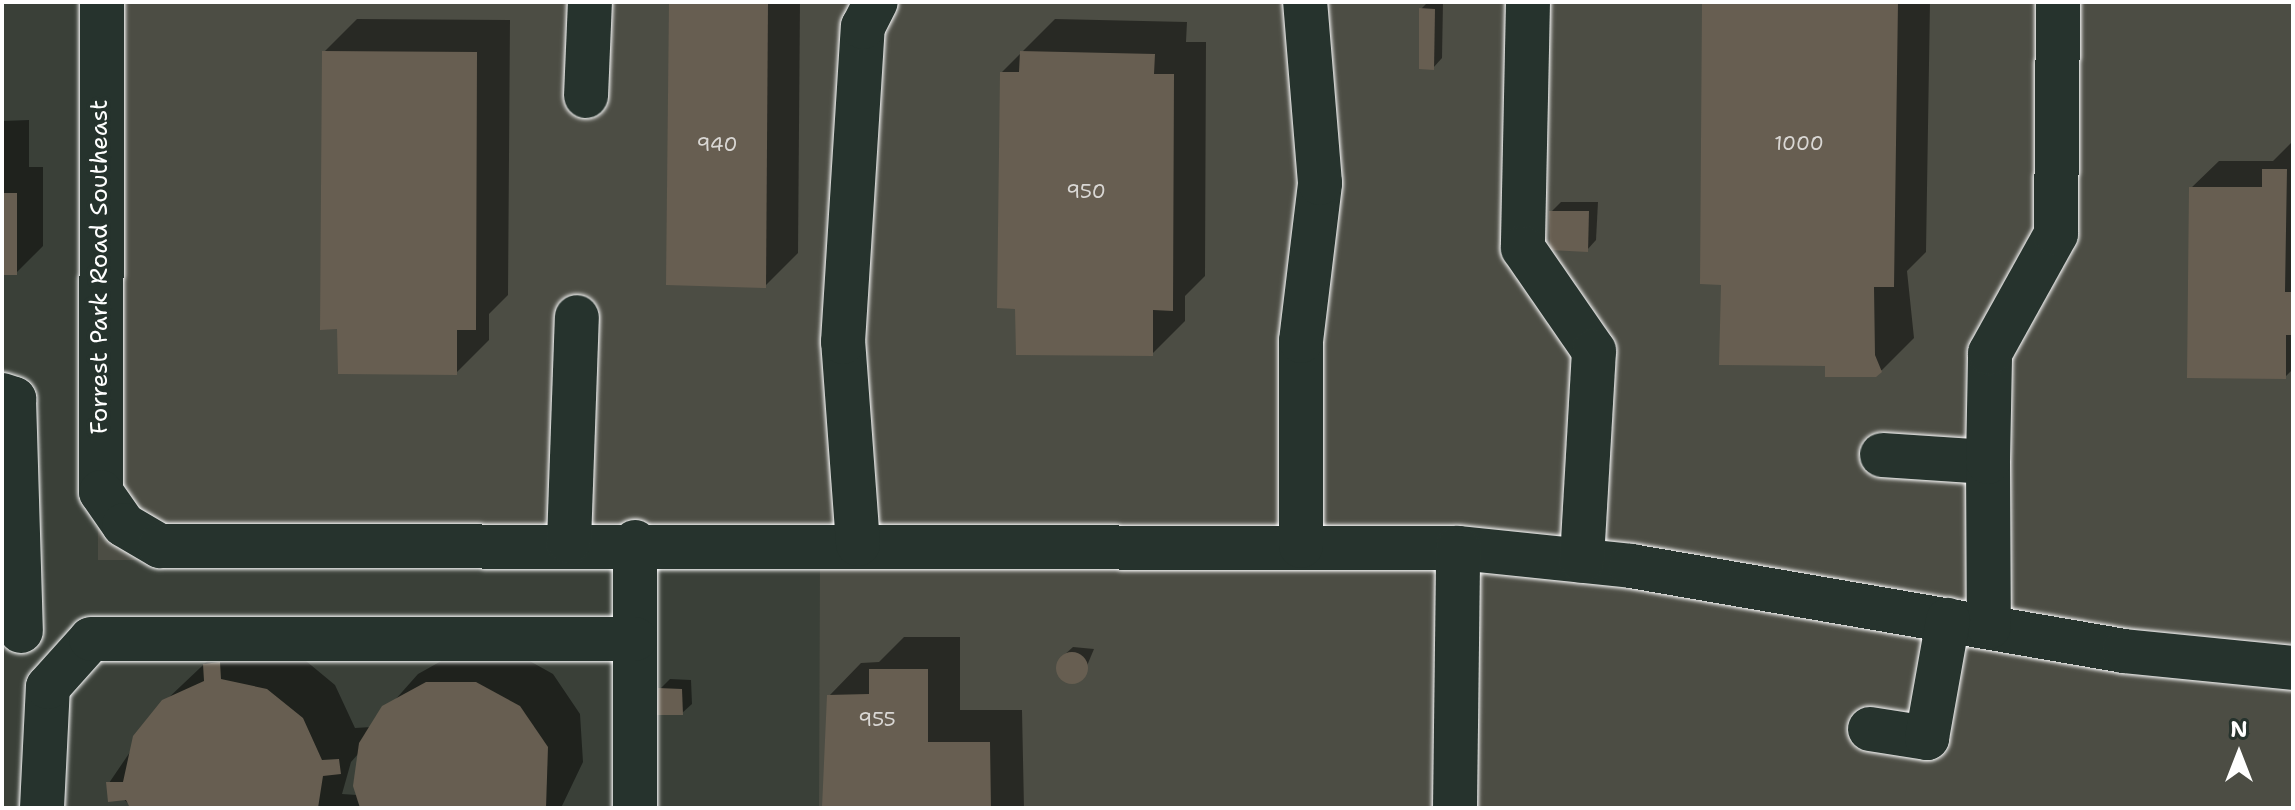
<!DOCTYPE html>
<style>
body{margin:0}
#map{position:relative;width:2295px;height:810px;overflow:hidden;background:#3a4038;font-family:"Shantell Sans",sans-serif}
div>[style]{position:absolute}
.built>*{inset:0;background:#4c4d44}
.shadow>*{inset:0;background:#0007}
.building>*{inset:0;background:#675e51}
.round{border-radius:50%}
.roads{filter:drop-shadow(0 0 2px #fff) drop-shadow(0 0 2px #fff)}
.minor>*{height:44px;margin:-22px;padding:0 22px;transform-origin:22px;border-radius:22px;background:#26332d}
span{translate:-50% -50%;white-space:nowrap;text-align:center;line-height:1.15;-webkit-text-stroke:8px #26332d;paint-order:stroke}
.number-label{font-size:20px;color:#d9d7d4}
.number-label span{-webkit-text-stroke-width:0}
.street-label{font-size:24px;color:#fff}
.frame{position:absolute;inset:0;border:4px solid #fff;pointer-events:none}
.north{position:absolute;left:2199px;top:714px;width:80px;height:80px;-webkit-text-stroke:6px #26332d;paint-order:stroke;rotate:0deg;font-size:22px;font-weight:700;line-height:32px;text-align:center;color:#fff}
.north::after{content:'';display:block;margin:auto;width:28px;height:36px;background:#fff;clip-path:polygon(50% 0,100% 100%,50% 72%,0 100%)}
</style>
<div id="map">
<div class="built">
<i style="clip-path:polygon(96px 2px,2293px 2px,2293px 808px,819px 808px,820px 560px,98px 560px)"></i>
</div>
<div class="shadow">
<i style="clip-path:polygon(671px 2px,800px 2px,798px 253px,765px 286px)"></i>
<i style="clip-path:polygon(1428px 2px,1443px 2px,1442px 58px,1433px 68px,1421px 9px)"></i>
<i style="clip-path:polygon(1704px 2px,1930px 2px,1926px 252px,1907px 271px,1914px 338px,1882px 370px,1827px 374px,1827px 364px,1723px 283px)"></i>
<i style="clip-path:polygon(357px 19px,510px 20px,508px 295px,489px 314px,489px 340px,456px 373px,324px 52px)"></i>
<i style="clip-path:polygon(1055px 19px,1187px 22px,1186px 42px,1206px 42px,1205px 276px,1185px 296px,1185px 321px,1152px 354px,1002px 72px)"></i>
<i style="clip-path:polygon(29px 120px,29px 167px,43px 167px,43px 246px,16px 273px,2px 273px,2px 121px)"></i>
<i style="clip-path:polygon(2291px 143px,2293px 369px,2285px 377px,2191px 188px,2219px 161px,2273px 161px)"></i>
<i style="clip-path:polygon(1561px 202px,1598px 202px,1596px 240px,1587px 250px,1551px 212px)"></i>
<i style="clip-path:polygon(evenodd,238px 632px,300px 656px,335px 685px,355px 728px,371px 727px,418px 674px,461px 650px,510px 650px,553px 674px,580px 714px,583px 762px,561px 808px,132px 808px,109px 783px,164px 702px,238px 632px,359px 753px,357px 795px,342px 794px,351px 762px,359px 753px)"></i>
<i style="clip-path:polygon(904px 637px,960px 637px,960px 710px,1022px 710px,1024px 808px,824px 808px,829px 696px,861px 663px,879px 662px)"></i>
<i style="clip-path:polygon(1073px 647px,1094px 649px,1081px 680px,1062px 678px,1063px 656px)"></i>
<i style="clip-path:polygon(670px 679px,691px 680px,692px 704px,682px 713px,660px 689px)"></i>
</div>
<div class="building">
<i style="clip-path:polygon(669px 2px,768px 2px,766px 288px,666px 285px)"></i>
<i style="clip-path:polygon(1702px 2px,1898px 2px,1894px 287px,1874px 287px,1875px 355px,1882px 372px,1876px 377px,1825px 377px,1825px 366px,1719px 365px,1721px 285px,1700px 284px)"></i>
<i style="clip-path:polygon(1419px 8px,1435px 9px,1434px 70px,1419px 69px)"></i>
<i style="clip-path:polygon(322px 51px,477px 52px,476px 330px,457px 330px,457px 375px,338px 374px,337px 329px,320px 330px)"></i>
<i style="clip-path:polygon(1020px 51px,1155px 54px,1154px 74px,1174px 74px,1173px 311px,1153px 310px,1153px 356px,1016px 355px,1015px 309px,997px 308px,1000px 72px,1019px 72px)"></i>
<i style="clip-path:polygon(2262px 169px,2287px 169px,2285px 292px,2293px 292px,2293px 335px,2286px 335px,2286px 379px,2187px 378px,2189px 187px,2262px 187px)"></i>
<i style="clip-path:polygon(2px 193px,17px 193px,17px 275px,2px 275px)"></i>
<i style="clip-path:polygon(1549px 211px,1589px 211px,1588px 252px,1550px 250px)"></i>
<i class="round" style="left:1056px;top:652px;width:32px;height:32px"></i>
<i style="clip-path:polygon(220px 662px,221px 679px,267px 689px,303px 718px,322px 760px,339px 759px,341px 774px,323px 776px,318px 808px,130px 808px,126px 800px,108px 802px,106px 782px,123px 782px,133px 736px,162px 700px,204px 681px,203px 664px)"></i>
<i style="clip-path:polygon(869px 669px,928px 669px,928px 742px,990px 742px,991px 808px,822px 808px,827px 695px,869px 694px)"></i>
<i style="clip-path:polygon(426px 682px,476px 682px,520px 706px,548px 747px,546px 808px,360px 808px,353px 786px,359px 743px,382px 706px)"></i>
<i style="clip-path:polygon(658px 688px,682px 689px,683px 715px,657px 715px)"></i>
</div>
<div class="roads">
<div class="minor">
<i style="left:102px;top:2px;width:490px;rotate:90.1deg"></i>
<i style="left:101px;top:492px;width:40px;rotate:55.1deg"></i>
<i style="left:124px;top:525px;width:42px;rotate:30.3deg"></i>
<i style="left:160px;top:546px;width:1298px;rotate:0.09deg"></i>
<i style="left:1458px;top:548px;width:174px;rotate:5.9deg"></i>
<i style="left:1631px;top:566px;width:500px;rotate:9.78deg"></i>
<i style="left:2124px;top:651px;width:170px;rotate:5.7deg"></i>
<i style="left:1528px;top:2px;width:246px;rotate:91.2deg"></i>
<i style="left:1523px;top:248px;width:125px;rotate:55.4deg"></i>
<i style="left:1594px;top:351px;width:210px;rotate:93.3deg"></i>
<i style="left:586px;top:96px;width:94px;rotate:-87.6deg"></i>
<i style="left:2px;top:395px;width:13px;rotate:18deg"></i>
<i style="left:14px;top:399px;width:232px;rotate:88.3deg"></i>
<i style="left:1882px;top:455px;width:106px;rotate:3.8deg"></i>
<i style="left:1988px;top:462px;width:165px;rotate:89.7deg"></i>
<i style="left:1988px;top:462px;width:109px;rotate:-88.9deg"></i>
<i style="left:1990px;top:353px;width:136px;rotate:-61deg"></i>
<i style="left:2056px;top:234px;width:232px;rotate:-89.5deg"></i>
<i style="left:569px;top:542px;width:225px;rotate:-88deg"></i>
<i style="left:635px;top:542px;width:266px;rotate:90deg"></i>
<i style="left:858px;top:544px;width:203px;rotate:-94.2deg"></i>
<i style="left:843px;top:342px;width:316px;rotate:-86.4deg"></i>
<i style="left:863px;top:27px;width:28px;rotate:-63deg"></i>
<i style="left:1301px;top:546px;width:205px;rotate:-90deg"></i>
<i style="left:1301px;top:341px;width:159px;rotate:-83.1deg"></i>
<i style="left:1320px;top:183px;width:182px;rotate:-94.7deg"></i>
<i style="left:1870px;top:729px;width:58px;rotate:9deg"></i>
<i style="left:1927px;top:738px;width:120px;rotate:-79.9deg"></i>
<i style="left:42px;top:808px;width:121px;rotate:-87.2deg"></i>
<i style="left:48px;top:687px;width:64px;rotate:-48.1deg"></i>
<i style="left:91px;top:639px;width:544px"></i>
<i style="left:1455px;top:808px;width:260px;rotate:-89.3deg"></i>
</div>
</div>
<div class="number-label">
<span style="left:1799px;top:143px">1000</span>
<span style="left:717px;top:144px">940</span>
<span style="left:1086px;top:191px">950</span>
<span style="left:877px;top:719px">955</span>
</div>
<div class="street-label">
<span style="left:100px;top:267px;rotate:-90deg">Forrest Park Road Southeast</span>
</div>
<div class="frame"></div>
<div class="north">N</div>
</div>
